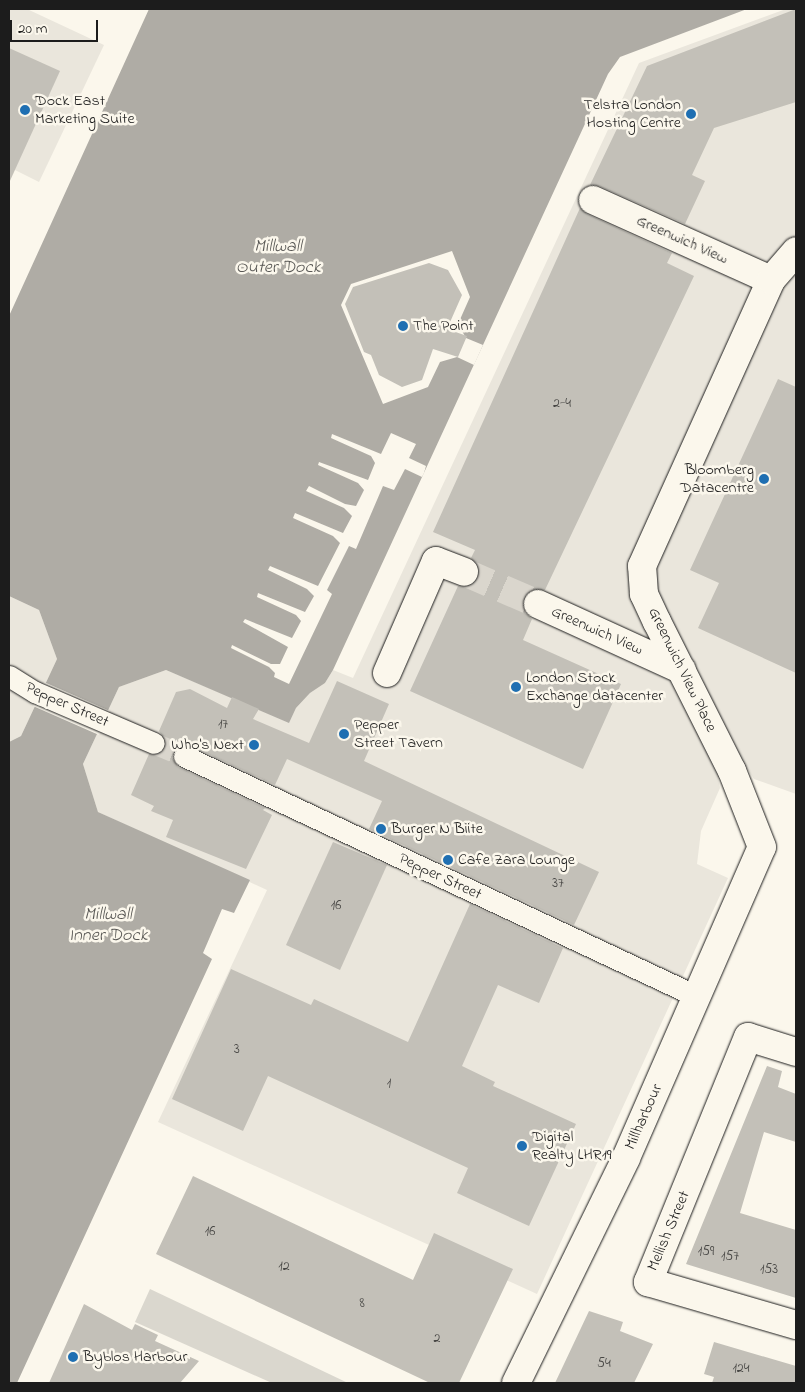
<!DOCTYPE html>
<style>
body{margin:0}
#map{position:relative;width:805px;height:1392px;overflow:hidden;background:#fbf7ec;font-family:"Indie Flower",sans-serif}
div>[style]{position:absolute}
.built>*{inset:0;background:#eae6dc}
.green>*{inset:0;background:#dad7ce}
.water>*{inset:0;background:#afaca5}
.pier>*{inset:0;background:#fbf7ec}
.building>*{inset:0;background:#c3c0b8}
.pedestrian-tunnel>*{height:21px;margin-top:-10.5px;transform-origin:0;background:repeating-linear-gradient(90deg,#dad6cd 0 21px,transparent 0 32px)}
.minor-tunnel>*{height:28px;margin-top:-14px;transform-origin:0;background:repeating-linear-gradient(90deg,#dad6cd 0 28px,transparent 0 42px)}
.roads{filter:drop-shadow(0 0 1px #1c1c1c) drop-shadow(0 0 1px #1c1c1c)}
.pedestrian>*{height:21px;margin:-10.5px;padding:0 10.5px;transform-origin:10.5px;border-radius:10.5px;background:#fbf7ec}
.minor>*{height:28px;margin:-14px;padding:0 14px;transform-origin:14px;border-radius:14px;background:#fbf7ec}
.dots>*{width:14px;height:14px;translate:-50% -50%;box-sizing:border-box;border:2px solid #fbf7ec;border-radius:50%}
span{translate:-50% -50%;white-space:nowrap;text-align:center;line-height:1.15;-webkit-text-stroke:5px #fbf7ec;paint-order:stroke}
.number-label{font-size:14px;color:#464543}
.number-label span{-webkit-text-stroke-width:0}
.poi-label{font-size:16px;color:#1c1c1c}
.left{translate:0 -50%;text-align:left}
.right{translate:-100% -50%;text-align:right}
.street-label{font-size:16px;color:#1c1c1c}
.water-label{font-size:18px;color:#575653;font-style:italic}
.frame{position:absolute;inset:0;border:10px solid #1c1c1c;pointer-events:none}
.scale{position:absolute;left:10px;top:20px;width:88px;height:22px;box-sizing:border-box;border:2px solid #1c1c1c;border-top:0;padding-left:6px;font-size:15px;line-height:18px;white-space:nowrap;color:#1c1c1c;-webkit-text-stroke:4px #fbf7ec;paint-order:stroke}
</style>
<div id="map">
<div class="built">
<i style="clip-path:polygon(9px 9px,27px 9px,104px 45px,39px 182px,9px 167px)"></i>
<i style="clip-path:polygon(786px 9px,796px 9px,796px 794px,754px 779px,744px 764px,718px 778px,720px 788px,701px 831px,697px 864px,728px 878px,537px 1294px,158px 1122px,267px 890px,98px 812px,83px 764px,119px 687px,166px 670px,289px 722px,296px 708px,310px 693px,325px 683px,333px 670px,353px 678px,639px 63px)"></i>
<i style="clip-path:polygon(9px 596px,39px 610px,57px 659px,21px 736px,9px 742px)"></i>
</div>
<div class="green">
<i style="clip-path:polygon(150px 1289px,348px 1383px,272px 1383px,135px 1322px)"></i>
</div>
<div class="water">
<i style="clip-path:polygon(149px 9px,747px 9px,620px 57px,608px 74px,333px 670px,325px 683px,310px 693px,296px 708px,289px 723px,166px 670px,119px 687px,83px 764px,98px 812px,250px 880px,234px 913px,222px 909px,203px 953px,212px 959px,17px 1383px,9px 1383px,9px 742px,21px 736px,57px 659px,39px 610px,9px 596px,9px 316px)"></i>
</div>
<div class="pier">
<i style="clip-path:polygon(452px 251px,470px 297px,458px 324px,466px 338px,483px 345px,474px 365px,457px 357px,440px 362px,428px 387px,383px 404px,341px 305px,351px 284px)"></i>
<i style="clip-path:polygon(391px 433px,416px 444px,409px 458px,426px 466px,424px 473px,422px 477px,405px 469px,394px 490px,383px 486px,356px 549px,349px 546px,327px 590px,332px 594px,289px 684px,274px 677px,275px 673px,269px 667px,231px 648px,232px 645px,271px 664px,280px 664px,288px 647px,243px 622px,245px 619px,292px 638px,301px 621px,296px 615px,257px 597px,258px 593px,305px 612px,314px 596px,307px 589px,268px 570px,270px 566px,318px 586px,340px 543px,333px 536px,293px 518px,295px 513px,343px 533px,352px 516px,344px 508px,306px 491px,309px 486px,345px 504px,356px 506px,364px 490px,358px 483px,318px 465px,319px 462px,368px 480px,375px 463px,371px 456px,331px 438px,332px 434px,381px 454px)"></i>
<i style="clip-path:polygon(44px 682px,110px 711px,99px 735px,33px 706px)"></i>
</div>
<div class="building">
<i style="clip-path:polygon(796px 9px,796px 102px,714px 128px,692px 175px,705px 181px,685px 224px,599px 186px,590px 185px,647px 66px)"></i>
<i style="clip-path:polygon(9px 48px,60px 71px,9px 183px)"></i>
<i style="clip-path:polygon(580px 208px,587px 214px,672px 253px,667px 263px,694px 276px,545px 590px,529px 591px,524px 598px,525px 613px,532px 619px,523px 640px,621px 684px,583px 769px,410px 691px,458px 586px,467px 587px,479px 577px,479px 569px,471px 558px,475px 550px,433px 532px)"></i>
<i style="clip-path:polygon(429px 263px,448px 270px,462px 295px,447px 329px,467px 336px,458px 357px,433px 349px,422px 380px,402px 387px,379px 375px,371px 355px,364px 352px,345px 304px,353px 287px)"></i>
<i style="clip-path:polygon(778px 379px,796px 387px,796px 673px,698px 628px,719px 583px,690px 570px)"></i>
<i style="clip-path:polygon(337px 681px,389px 704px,364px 761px,599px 872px,574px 925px,369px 829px,382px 801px,287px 759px,275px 785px,189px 745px,177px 746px,173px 751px,172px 758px,178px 767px,265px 808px,263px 810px,272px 815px,246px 869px,166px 837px,173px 820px,151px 811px,154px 806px,131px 795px,149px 754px,156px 755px,165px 748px,166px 741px,159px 731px,176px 692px,190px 689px,227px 708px,232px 697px,259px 709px,253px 719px,309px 743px)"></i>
<i style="clip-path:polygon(333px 842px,387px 865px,340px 970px,286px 945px)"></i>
<i style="clip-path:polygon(470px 904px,563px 948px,539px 1003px,498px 985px,462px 1066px,495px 1082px,493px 1086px,576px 1124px,529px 1226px,457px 1193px,468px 1168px,268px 1076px,243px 1131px,172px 1099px,231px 969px,311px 1005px,314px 999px,408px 1042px)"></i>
<i style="clip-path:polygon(767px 1066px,782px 1071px,778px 1087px,796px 1094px,796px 1142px,764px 1132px,740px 1213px,796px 1230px,796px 1298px,686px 1264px)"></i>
<i style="clip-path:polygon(193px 1176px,413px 1280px,434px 1233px,513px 1269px,459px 1383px,430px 1383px,156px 1254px)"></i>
<i style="clip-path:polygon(84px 1304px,132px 1330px,135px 1324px,158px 1335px,155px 1341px,199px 1361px,180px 1383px,49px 1383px)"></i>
<i style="clip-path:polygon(589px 1311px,623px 1322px,620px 1331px,653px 1344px,634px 1383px,555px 1383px)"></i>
<i style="clip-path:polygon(714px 1342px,796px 1366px,796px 1383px,712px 1383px,714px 1377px,704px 1374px)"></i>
</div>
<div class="pedestrian-tunnel">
<i style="left:154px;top:743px;width:33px;rotate:23deg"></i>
</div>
<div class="minor-tunnel">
<i style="left:464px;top:572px;width:81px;rotate:23.4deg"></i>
</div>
<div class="roads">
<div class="pedestrian">
<i style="left:9px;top:676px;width:31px;rotate:32deg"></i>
<i style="left:35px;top:692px;width:129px;rotate:23.2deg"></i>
<i style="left:184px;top:756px;width:565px;rotate:25.11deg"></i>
</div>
<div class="minor">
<i style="left:593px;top:200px;width:195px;rotate:24.2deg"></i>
<i style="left:538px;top:604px;width:158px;rotate:24.6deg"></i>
<i style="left:387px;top:673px;width:122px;rotate:-66.4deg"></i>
<i style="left:436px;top:561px;width:30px;rotate:21deg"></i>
<i style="left:796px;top:1052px;width:50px;rotate:-162.6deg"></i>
<i style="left:748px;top:1037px;width:265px;rotate:112.2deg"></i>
<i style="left:648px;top:1282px;width:154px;rotate:16.2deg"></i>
<i style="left:516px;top:1383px;width:250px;rotate:-63.9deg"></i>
<i style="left:626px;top:1158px;width:339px;rotate:-66.4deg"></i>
<i style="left:762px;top:847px;width:82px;rotate:-111.5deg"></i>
<i style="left:732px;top:771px;width:167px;rotate:-116.7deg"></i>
<i style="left:657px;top:622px;width:31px;rotate:-115deg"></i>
<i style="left:644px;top:594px;width:28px;rotate:-94deg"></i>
<i style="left:642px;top:566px;width:314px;rotate:-65.7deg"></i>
<i style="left:771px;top:280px;width:38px;rotate:-49deg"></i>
</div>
</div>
<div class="dots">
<i style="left:25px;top:110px;background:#1f6fb2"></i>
<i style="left:691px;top:114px;background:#1f6fb2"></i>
<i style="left:403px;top:326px;background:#1f6fb2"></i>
<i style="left:764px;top:479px;background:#1f6fb2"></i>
<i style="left:516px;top:687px;background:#1f6fb2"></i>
<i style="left:344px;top:734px;background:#1f6fb2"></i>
<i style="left:254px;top:745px;background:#1f6fb2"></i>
<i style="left:381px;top:829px;background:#1f6fb2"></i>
<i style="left:448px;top:860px;background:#1f6fb2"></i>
<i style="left:522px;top:1146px;background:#1f6fb2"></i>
<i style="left:73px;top:1357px;background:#1f6fb2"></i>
</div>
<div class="number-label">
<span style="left:562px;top:404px">2-4</span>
<span style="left:223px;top:725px">17</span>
<span style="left:558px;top:884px">37</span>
<span style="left:336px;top:906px">16</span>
<span style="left:237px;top:1050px">3</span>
<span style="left:389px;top:1084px">1</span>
<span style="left:210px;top:1232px">16</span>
<span style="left:706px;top:1252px">159</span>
<span style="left:730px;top:1257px">157</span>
<span style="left:284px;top:1267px">12</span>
<span style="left:769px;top:1270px">153</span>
<span style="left:362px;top:1304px">8</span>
<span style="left:437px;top:1339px">2</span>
<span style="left:604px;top:1364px">54</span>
<span style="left:741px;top:1369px">124</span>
</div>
<div class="poi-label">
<span class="left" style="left:35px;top:110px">Dock East<br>Marketing Suite</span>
<span class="right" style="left:681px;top:114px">Telstra London<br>Hosting Centre</span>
<span class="left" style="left:413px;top:326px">The Point</span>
<span class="right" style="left:754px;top:479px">Bloomberg<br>Datacentre</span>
<span class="left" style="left:526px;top:687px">London Stock<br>Exchange datacenter</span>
<span class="left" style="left:354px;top:734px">Pepper<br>Street Tavern</span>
<span class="right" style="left:244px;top:745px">Who's Next</span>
<span class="left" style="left:391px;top:829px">Burger N Biite</span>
<span class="left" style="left:458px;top:860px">Cafe Zara Lounge</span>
<span class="left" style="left:532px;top:1146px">Digital<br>Realty LHR19</span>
<span class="left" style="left:83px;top:1357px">Byblos Harbour</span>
</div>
<div class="street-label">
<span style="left:682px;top:240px;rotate:24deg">Greenwich View</span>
<span style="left:597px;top:631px;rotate:24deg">Greenwich View</span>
<span style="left:682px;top:670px;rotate:64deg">Greenwich View Place</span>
<span style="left:67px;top:705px;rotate:24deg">Pepper Street</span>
<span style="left:440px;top:877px;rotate:25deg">Pepper Street</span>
<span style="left:644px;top:1117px;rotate:-66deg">Millharbour</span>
<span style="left:669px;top:1231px;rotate:-67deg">Mellish Street</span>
</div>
<div class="water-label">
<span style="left:278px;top:258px">Millwall<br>Outer Dock</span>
<span style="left:108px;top:926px">Millwall<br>Inner Dock</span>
</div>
<div class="frame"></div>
<div class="scale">20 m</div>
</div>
